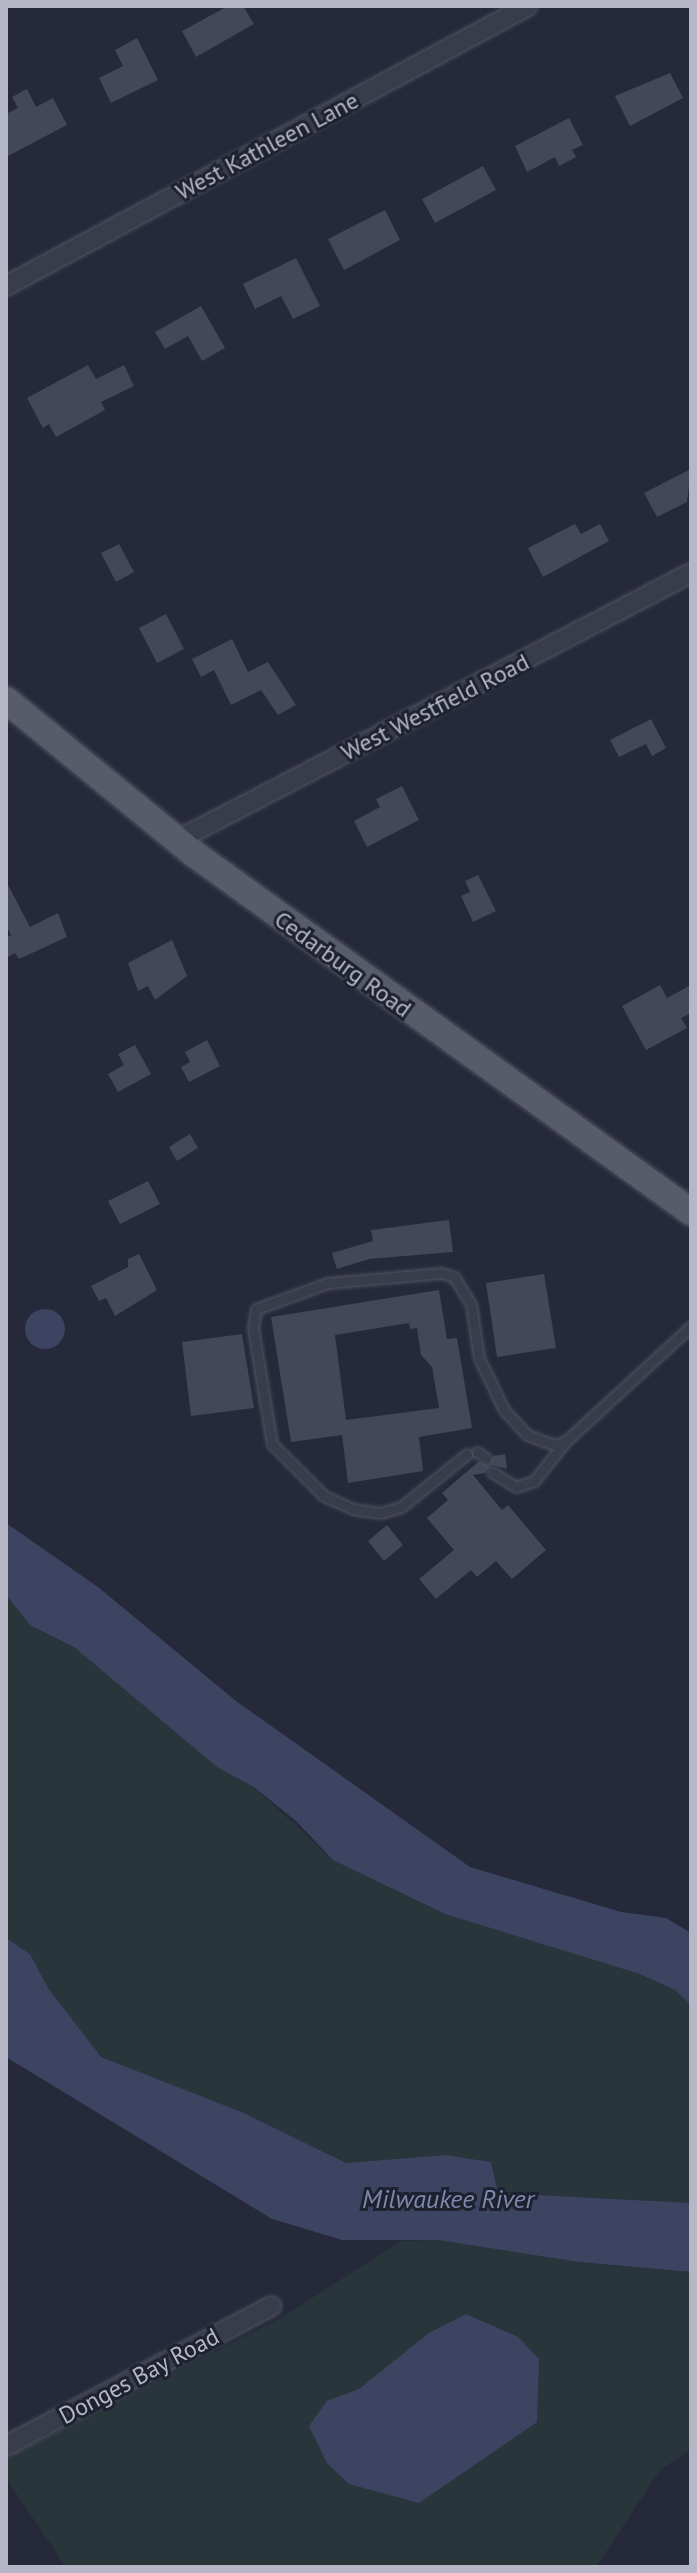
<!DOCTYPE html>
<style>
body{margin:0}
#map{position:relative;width:697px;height:2573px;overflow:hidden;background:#26293a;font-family:"PT Sans",sans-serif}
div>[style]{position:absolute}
.green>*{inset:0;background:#28363c}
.water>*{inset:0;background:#3d4461}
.round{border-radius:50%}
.building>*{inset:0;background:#424759}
.roads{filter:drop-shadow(0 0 2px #515462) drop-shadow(0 0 2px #515462)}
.lane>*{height:9px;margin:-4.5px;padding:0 4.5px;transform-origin:4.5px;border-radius:4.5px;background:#393c4a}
.street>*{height:18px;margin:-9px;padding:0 9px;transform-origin:9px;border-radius:9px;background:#393c4a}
.primary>*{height:26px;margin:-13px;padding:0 13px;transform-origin:13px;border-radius:13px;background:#575b6a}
span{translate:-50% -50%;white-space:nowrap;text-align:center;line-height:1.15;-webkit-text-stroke:6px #1e212f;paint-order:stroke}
.street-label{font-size:24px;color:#b5b7c6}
.water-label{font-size:26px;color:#7f88aa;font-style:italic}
.frame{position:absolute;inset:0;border:8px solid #b5b7c6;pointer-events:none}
</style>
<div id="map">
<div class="green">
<i style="clip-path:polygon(6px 1595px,30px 1625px,74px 1647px,217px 1767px,254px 1787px,333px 1860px,445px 1914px,640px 1974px,675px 1990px,691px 2005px,691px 2203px,498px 2193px,491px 2162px,445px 2155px,346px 2163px,244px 2113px,100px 2057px,48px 1988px,30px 1954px,6px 1938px)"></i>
<i style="clip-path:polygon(438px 2240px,585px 2263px,691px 2272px,691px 2449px,660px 2470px,596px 2567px,66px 2567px,6px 2478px,6px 2458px,281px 2318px,401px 2241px)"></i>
</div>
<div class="water">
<i class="round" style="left:25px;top:1309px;width:40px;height:40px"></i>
<i style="clip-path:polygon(6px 1523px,98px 1587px,236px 1701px,470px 1867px,621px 1912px,666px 1918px,691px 1933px,691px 2005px,675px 1990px,640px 1974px,445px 1914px,333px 1860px,296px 1821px,254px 1787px,217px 1767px,74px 1647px,30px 1625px,6px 1595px)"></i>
<i style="clip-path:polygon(6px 1938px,30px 1954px,48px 1988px,101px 2057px,244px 2113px,346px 2163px,445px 2155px,491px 2162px,498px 2193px,691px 2203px,691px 2272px,579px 2262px,438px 2240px,342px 2240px,272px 2219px,6px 2057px)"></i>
<i style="clip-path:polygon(466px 2314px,518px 2337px,539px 2359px,537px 2422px,419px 2503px,349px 2484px,327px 2463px,309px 2426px,327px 2401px,359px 2389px,429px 2333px)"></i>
</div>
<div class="building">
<i style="clip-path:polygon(228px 6px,243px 6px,254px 24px,196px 57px,182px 31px)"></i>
<i style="clip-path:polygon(137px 38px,158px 80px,111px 103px,99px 78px,123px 66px,115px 50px)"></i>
<i style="clip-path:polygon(670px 73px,683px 98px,630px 126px,615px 96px)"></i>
<i style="clip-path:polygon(27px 89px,36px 107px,53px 98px,67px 125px,6px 157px,6px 114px,18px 108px,12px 97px)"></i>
<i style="clip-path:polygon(569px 118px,583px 145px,572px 150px,576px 157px,559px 166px,555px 157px,527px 172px,515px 146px)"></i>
<i style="clip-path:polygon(483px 166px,496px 190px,435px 223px,422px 199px)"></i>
<i style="clip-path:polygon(385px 210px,400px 240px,344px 270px,328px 239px)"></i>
<i style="clip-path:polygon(296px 258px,320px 306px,293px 319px,281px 296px,255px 309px,243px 284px)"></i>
<i style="clip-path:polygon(201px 306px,225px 348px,202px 361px,188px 336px,165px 349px,155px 332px)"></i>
<i style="clip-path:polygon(88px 365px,96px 379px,124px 365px,134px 386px,101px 402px,105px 410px,56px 437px,49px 424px,43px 428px,27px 398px)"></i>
<i style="clip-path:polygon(691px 469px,687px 502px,657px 517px,644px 493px)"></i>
<i style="clip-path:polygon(575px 524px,581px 534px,600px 524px,609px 541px,543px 577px,528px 548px)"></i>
<i style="clip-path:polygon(119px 544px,134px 572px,116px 582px,101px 553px)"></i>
<i style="clip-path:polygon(166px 614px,184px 649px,157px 663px,139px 628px)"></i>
<i style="clip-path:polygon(232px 639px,248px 672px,268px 662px,296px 705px,278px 715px,261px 690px,231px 705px,214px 670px,201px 677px,192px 659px)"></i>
<i style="clip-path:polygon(651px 719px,666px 748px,652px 756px,646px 744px,619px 757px,610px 740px)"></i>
<i style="clip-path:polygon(402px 786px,419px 820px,367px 847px,354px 821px,380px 807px,376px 799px)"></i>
<i style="clip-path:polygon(478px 875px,496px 911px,473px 922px,461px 896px,470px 892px,465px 881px)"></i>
<i style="clip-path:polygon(6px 881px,30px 927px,58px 913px,67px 937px,19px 959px,15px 953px,6px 958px,6px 938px,11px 935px,6px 925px)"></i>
<i style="clip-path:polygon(172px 940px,187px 976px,155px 1000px,148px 986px,138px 991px,128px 963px)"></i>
<i style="clip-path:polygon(660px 985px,667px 998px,691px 985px,691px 1013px,681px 1018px,687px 1028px,646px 1050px,622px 1006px)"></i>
<i style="clip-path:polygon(207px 1040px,220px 1066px,189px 1082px,181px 1067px,190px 1062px,185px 1052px)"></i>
<i style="clip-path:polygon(135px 1045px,151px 1074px,118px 1092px,108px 1074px,124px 1065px,118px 1054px)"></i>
<i style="clip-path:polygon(190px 1134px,198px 1148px,177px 1161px,169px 1147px)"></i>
<i style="clip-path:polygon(148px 1181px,160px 1204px,120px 1224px,108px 1201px)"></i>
<i style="clip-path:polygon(449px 1220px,453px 1252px,369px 1259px,337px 1269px,332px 1253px,373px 1241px,371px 1230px)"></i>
<i style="clip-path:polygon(139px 1254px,157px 1290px,115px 1316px,106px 1298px,99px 1301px,91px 1286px,128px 1267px,128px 1259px)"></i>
<i style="clip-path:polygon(544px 1274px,556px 1348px,497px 1357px,486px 1283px)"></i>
<i style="clip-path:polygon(evenodd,439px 1290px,447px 1339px,457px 1338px,472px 1428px,419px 1437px,423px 1471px,348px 1483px,342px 1435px,291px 1442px,271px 1317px,439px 1290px,409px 1323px,410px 1329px,417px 1328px,421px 1355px,432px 1367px,439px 1408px,346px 1420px,335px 1335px,409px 1323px)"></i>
<i style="clip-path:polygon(242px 1334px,254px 1408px,191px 1416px,182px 1342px)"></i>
<i style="clip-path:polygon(505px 1454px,507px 1469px,491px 1465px,485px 1473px,473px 1475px,502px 1510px,508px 1505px,546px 1550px,512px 1579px,496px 1561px,477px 1577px,471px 1570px,436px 1599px,419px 1579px,454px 1550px,427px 1518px,448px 1500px,442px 1493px,478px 1462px,489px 1465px,493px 1456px)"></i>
<i style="clip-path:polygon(387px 1525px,403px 1545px,384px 1561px,368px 1541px)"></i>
</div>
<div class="roads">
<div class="lane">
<i style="left:565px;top:1442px;width:171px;rotate:-42.6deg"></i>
<i style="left:477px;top:1452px;width:11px;rotate:34deg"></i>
<i style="left:467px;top:1454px;width:85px;rotate:141.2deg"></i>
<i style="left:401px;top:1507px;width:22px;rotate:164deg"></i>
<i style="left:380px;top:1513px;width:27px;rotate:-172deg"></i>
<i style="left:353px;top:1509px;width:32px;rotate:-156deg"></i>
<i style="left:324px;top:1496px;width:74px;rotate:-135deg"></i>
<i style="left:272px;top:1444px;width:118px;rotate:-99.3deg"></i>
<i style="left:253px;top:1328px;width:19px;rotate:-81deg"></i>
<i style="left:256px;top:1309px;width:77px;rotate:-19.9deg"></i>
<i style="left:328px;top:1283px;width:114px;rotate:-5deg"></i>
<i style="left:442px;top:1273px;width:13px;rotate:18deg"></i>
<i style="left:454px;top:1277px;width:32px;rotate:58deg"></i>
<i style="left:471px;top:1304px;width:55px;rotate:81.6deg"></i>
<i style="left:479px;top:1358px;width:58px;rotate:64.3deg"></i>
<i style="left:504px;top:1410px;width:34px;rotate:47deg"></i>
<i style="left:527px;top:1435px;width:30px;rotate:20deg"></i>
<i style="left:555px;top:1445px;width:10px;rotate:-17deg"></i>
<i style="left:565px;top:1442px;width:50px;rotate:128.5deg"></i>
<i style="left:534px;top:1481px;width:19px;rotate:162deg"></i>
<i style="left:516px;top:1487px;width:28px;rotate:-148deg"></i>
</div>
<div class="street">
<i style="left:6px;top:286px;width:592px;rotate:-28.21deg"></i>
<i style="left:178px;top:840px;width:578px;rotate:-27.5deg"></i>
<i style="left:6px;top:2446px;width:300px;rotate:-27.8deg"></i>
</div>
<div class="primary">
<i style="left:6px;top:700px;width:242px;rotate:39.3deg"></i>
<i style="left:193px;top:853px;width:614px;rotate:35.79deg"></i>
</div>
</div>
<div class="street-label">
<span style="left:267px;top:146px;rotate:-28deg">West Kathleen Lane</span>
<span style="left:435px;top:707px;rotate:-27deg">West Westfield Road</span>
<span style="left:343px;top:964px;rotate:36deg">Cedarburg Road</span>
<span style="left:139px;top:2376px;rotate:-28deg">Donges Bay Road</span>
</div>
<div class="water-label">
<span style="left:448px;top:2199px">Milwaukee River</span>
</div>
<div class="frame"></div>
</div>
